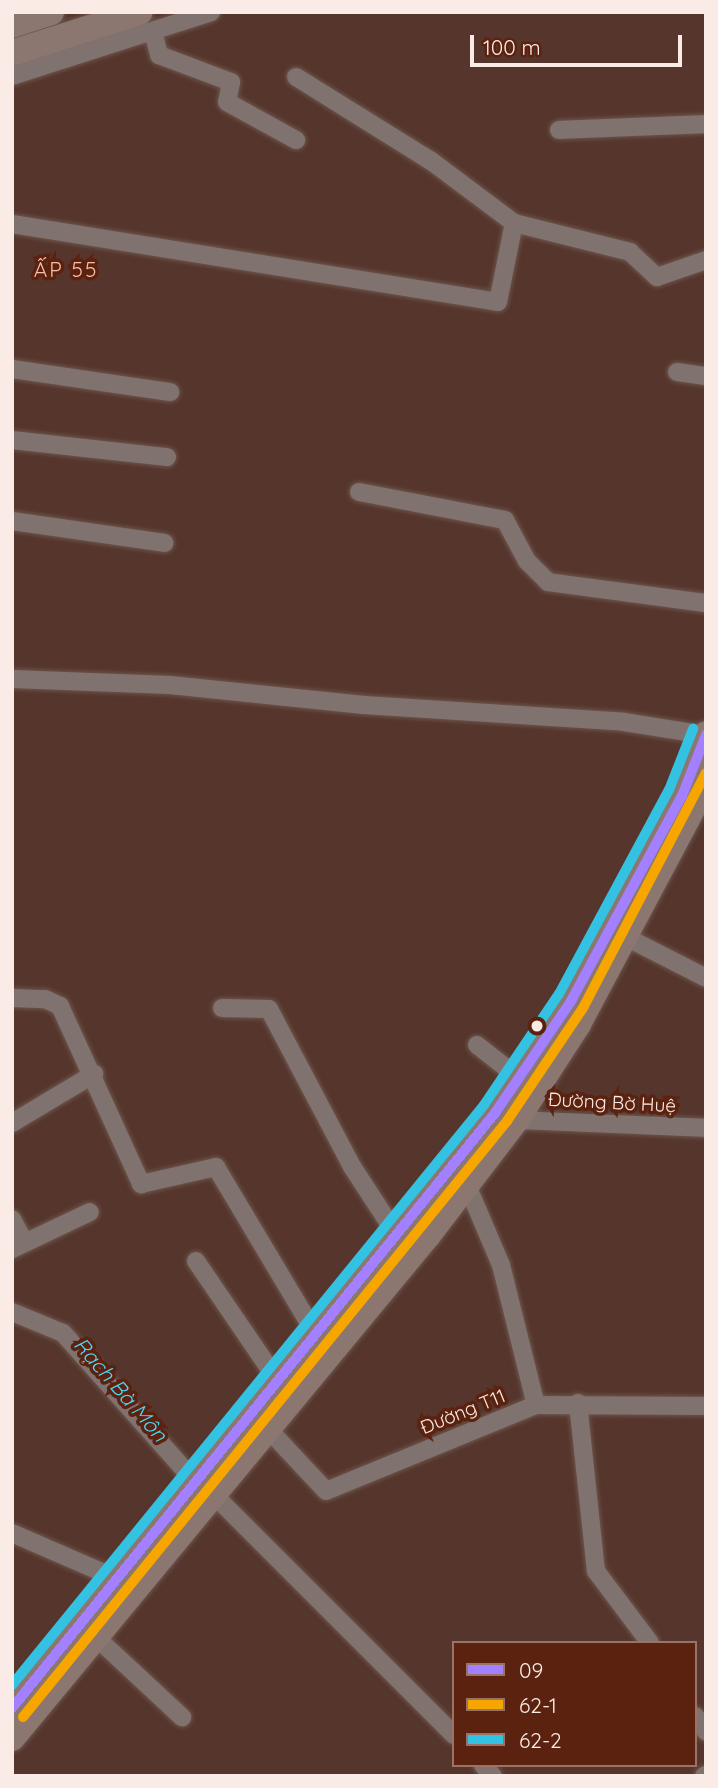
<!DOCTYPE html>
<meta charset="utf-8">
<style>
body{margin:0}
#map{position:relative;width:718px;height:1788px;overflow:hidden;background:#56362c;font-family:Quicksand,sans-serif}
div>[style]{position:absolute}
.stream>*{height:4.5px;margin:-2.25px;padding:0 2.25px;transform-origin:2.25px;border-radius:2.25px;background:#11282f}
.roads{filter:drop-shadow(0 0 2px #6d554d) drop-shadow(0 0 2px #6d554d)}
.minor>*{height:18px;margin:-9px;padding:0 9px;transform-origin:9px;border-radius:9px;background:#80736f}
.highway>*{height:26px;margin:-13px;padding:0 13px;transform-origin:13px;border-radius:13px;background:#8c7770}
.bus-1>*{height:10px;margin:-5px;padding:0 5px;transform-origin:5px;border-radius:5px;background:#a380ff}
.bus-2>*{height:10px;margin:-5px;padding:0 5px;transform-origin:5px;border-radius:5px;background:#f7a600}
.bus-3>*{height:10px;margin:-5px;padding:0 5px;transform-origin:5px;border-radius:5px;background:#33c2e2}
.dots>*{width:19px;height:19px;translate:-50% -50%;box-sizing:border-box;border:4px solid #5b2210;border-radius:50%}
span{translate:-50% -50%;white-space:nowrap;text-align:center;line-height:1.15;-webkit-text-stroke:7px #5b2210;paint-order:stroke}
.street-label{font-size:19px;color:#faebe6}
.neighbourhood-label{font-size:21px;color:#f8beac;letter-spacing:2px}
.water-label{font-size:21px;color:#52d7f9;font-style:italic}
.frame{position:absolute;inset:0;border:14px solid #faebe6;pointer-events:none}
.legend{position:absolute;left:452px;top:1641px;width:245px;height:126px;box-sizing:border-box;background:#5b2210;border:2px solid #9b7266;margin:0;padding:9px 12px;list-style:none;font-size:21px;color:#faebe6}
.legend li{display:flex;align-items:center;gap:14px;height:35px}
.legend b{width:35px;border:2px solid #9b7266}
.scale{position:absolute;left:470px;top:35px;width:212px;height:32px;box-sizing:border-box;border:4px solid #faebe6;border-top:0;padding-left:9px;font-size:21px;line-height:24px;white-space:nowrap;color:#faebe6;-webkit-text-stroke:5px #5b2210;paint-order:stroke}
</style>
<div id="map">
<div class="stream">
<i style="left:78px;top:1338px;width:22px;rotate:47deg"></i>
</div>
<div class="roads">
<div class="minor">
<i style="left:153px;top:32px;width:24px;rotate:75deg"></i>
<i style="left:159px;top:55px;width:77px;rotate:20.6deg"></i>
<i style="left:231px;top:82px;width:20px;rotate:101deg"></i>
<i style="left:227px;top:102px;width:79px;rotate:28.8deg"></i>
<i style="left:12px;top:76px;width:209px;rotate:-17.8deg"></i>
<i style="left:559px;top:130px;width:147px;rotate:-2.3deg"></i>
<i style="left:514px;top:223px;width:120px;rotate:14deg"></i>
<i style="left:630px;top:252px;width:37px;rotate:43deg"></i>
<i style="left:657px;top:277px;width:52px;rotate:-19.1deg"></i>
<i style="left:12px;top:224px;width:492px;rotate:9.1deg"></i>
<i style="left:498px;top:302px;width:81px;rotate:-78.6deg"></i>
<i style="left:514px;top:223px;width:104px;rotate:-143.2deg"></i>
<i style="left:431px;top:161px;width:159px;rotate:-148.1deg"></i>
<i style="left:12px;top:369px;width:160px;rotate:8.3deg"></i>
<i style="left:677px;top:372px;width:29px;rotate:8deg"></i>
<i style="left:12px;top:440px;width:156px;rotate:6.3deg"></i>
<i style="left:359px;top:492px;width:149px;rotate:10.9deg"></i>
<i style="left:505px;top:520px;width:47px;rotate:61.8deg"></i>
<i style="left:527px;top:561px;width:30px;rotate:45deg"></i>
<i style="left:548px;top:582px;width:159px;rotate:7.6deg"></i>
<i style="left:12px;top:521px;width:154px;rotate:8.2deg"></i>
<i style="left:12px;top:679px;width:158px;rotate:2.2deg"></i>
<i style="left:170px;top:685px;width:195px;rotate:5.9deg"></i>
<i style="left:364px;top:705px;width:261px;rotate:3.7deg"></i>
<i style="left:624px;top:722px;width:82px;rotate:9.1deg"></i>
<i style="left:626px;top:937px;width:90px;rotate:27.1deg"></i>
<i style="left:12px;top:998px;width:33px;rotate:2deg"></i>
<i style="left:45px;top:999px;width:17px;rotate:25deg"></i>
<i style="left:60px;top:1006px;width:196px;rotate:65.5deg"></i>
<i style="left:141px;top:1184px;width:77px;rotate:-12.8deg"></i>
<i style="left:216px;top:1167px;width:199px;rotate:59.2deg"></i>
<i style="left:222px;top:1008px;width:47px;rotate:1.2deg"></i>
<i style="left:269px;top:1009px;width:180px;rotate:62.2deg"></i>
<i style="left:353px;top:1168px;width:82px;rotate:56.9deg"></i>
<i style="left:477px;top:1045px;width:53px;rotate:38.2deg"></i>
<i style="left:516px;top:1120px;width:190px;rotate:2.4deg"></i>
<i style="left:12px;top:1123px;width:96px;rotate:-30.9deg"></i>
<i style="left:467px;top:1185px;width:87px;rotate:67deg"></i>
<i style="left:501px;top:1265px;width:144px;rotate:76deg"></i>
<i style="left:12px;top:1219px;width:27px;rotate:62deg"></i>
<i style="left:12px;top:1249px;width:86px;rotate:-25.4deg"></i>
<i style="left:196px;top:1261px;width:149px;rotate:55.7deg"></i>
<i style="left:12px;top:1312px;width:55px;rotate:22.4deg"></i>
<i style="left:63px;top:1333px;width:203px;rotate:48.4deg"></i>
<i style="left:578px;top:1403px;width:169px;rotate:83.9deg"></i>
<i style="left:596px;top:1571px;width:90px;rotate:53.1deg"></i>
<i style="left:269px;top:1430px;width:83px;rotate:46.9deg"></i>
<i style="left:326px;top:1491px;width:227px;rotate:-22.3deg"></i>
<i style="left:536px;top:1405px;width:170px;rotate:0.3deg"></i>
<i style="left:215px;top:1496px;width:338px;rotate:45deg"></i>
<i style="left:12px;top:1533px;width:118px;rotate:23.5deg"></i>
<i style="left:98px;top:1639px;width:115px;rotate:42.9deg"></i>
<i style="left:695px;top:1716px;width:19px;rotate:55deg"></i>
<i style="left:483px;top:1765px;width:15px;rotate:48deg"></i>
<i style="left:704px;top:1776px;width:2px;rotate:-27deg"></i>
</div>
<div class="highway">
<i style="left:12px;top:25px;width:41px;rotate:-18.4deg"></i>
<i style="left:12px;top:53px;width:134px;rotate:-17.8deg"></i>
<i style="left:12px;top:1708px;width:766px;rotate:-50.93deg"></i>
<i style="left:495px;top:1113px;width:135px;rotate:-55.8deg"></i>
<i style="left:571px;top:1001px;width:233px;rotate:-61.6deg"></i>
<i style="left:682px;top:796px;width:66px;rotate:-68.8deg"></i>
<i style="left:12px;top:1738px;width:653px;rotate:-50.41deg"></i>
<i style="left:428px;top:1235px;width:145px;rotate:-52.6deg"></i>
<i style="left:516px;top:1120px;width:114px;rotate:-57.1deg"></i>
<i style="left:578px;top:1024px;width:273px;rotate:-62deg"></i>
</div>
</div>
<div class="bus-1">
<i style="left:12px;top:1708px;width:766px;rotate:-50.93deg"></i>
<i style="left:495px;top:1113px;width:135px;rotate:-55.8deg"></i>
<i style="left:571px;top:1001px;width:233px;rotate:-61.6deg"></i>
<i style="left:682px;top:796px;width:66px;rotate:-68.5deg"></i>
</div>
<div class="bus-2">
<i style="left:23px;top:1717px;width:768px;rotate:-50.92deg"></i>
<i style="left:507px;top:1121px;width:136px;rotate:-56.1deg"></i>
<i style="left:583px;top:1008px;width:265px;rotate:-62.4deg"></i>
</div>
<div class="bus-3">
<i style="left:12px;top:1685px;width:748px;rotate:-50.86deg"></i>
<i style="left:484px;top:1105px;width:134px;rotate:-56deg"></i>
<i style="left:559px;top:994px;width:232px;rotate:-61.7deg"></i>
<i style="left:669px;top:790px;width:66px;rotate:-68.5deg"></i>
</div>
<div class="dots">
<i style="left:537px;top:1026px;background:#faebe6"></i>
</div>
<div class="street-label">
<span style="left:612px;top:1103px;rotate:3deg">Đường Bờ Huệ</span>
<span style="left:463px;top:1412px;rotate:-22deg">Đường T11</span>
</div>
<div class="neighbourhood-label">
<span style="left:66px;top:269px">ẤP 55</span>
</div>
<div class="water-label">
<span style="left:121px;top:1389px;rotate:49deg">Rạch Bà Môn</span>
</div>
<div class="frame"></div>
<ul class="legend">
<li><b style="height:9px;background:#a380ff"></b>09</li>
<li><b style="height:9px;background:#f7a600"></b>62-1</li>
<li><b style="height:9px;background:#33c2e2"></b>62-2</li>
</ul>
<div class="scale">100 m</div>
</div>
